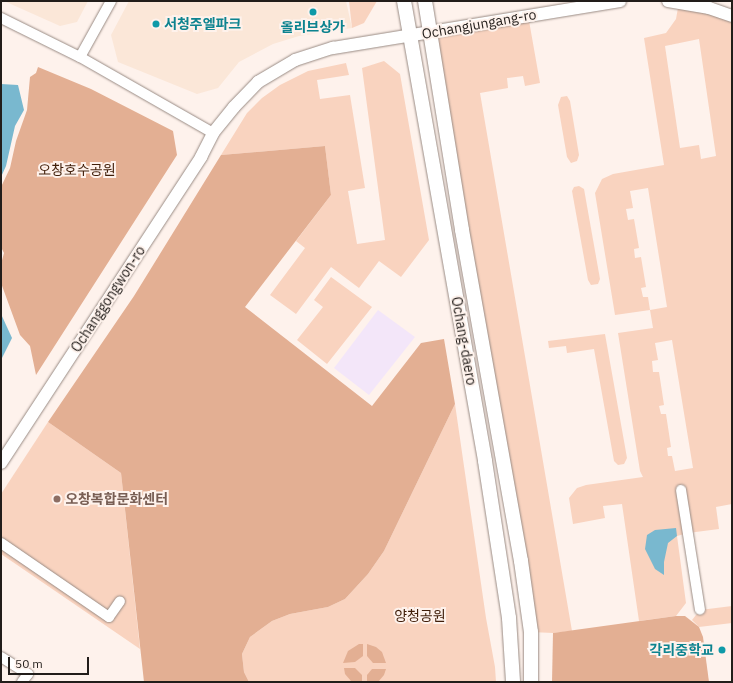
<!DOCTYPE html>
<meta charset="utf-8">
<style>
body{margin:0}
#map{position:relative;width:733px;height:683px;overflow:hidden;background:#fef2ec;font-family:"IBM Plex Sans","Noto Sans KR",sans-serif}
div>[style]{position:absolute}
.commercial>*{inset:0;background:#fbe7d8}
.education>*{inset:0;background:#f3e6f9}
.green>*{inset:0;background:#f9d3bf}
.forest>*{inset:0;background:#e3af93}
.water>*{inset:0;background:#79b8cf}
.roads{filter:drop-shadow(0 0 1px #998b84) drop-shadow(0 0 1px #998b84)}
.minor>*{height:10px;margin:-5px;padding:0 5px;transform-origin:5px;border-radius:5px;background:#fff}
.tertiary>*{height:12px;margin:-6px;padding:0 6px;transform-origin:6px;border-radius:6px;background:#fff}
.secondary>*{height:14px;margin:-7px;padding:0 7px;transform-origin:7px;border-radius:7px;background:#fff}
.dots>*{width:11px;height:11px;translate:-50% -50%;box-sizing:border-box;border:2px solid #fef2ec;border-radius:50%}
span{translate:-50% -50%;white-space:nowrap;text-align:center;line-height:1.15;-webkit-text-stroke:4px #fef2ec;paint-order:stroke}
.culture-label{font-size:14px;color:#0d838f;font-weight:700}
.left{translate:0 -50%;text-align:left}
.right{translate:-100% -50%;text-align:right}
.street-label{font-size:14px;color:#221d1a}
.park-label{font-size:14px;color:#411f0a}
.education-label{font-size:14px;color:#785e54;font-weight:700}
.frame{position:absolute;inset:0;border:2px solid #221d1a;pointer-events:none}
.scale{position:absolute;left:8px;top:657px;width:81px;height:18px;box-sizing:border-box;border:2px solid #221d1a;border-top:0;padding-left:5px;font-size:12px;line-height:14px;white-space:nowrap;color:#221d1a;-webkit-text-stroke:3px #fef2ec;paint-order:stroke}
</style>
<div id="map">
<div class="commercial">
<i style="clip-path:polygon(4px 1px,88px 1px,77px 22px,60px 26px)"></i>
<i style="clip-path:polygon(129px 1px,346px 1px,352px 28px,299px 36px,273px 44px,239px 62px,218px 88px,197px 94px,118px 62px,111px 35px)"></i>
</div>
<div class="education">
<i style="clip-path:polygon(378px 310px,415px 337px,369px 395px,334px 368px)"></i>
</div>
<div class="green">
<i style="clip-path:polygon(349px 1px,377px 1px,364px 23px,352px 28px)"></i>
<i style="clip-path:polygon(evenodd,679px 2px,732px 16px,732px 504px,716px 507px,719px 529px,688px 533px,677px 536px,686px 603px,676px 616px,639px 621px,622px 504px,603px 506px,605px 518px,573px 524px,569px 498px,577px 488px,586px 485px,643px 477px,640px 471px,618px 333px,653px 328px,650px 310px,615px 315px,595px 193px,602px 179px,613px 174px,664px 165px,644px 38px,666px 33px,676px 19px,679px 2px,699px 39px,716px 156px,701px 159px,699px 145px,680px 148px,665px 46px,699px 39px,679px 2px,648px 188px,667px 307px,650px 310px,648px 297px,643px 297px,641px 288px,646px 287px,641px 257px,635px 258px,634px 249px,639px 248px,634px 219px,628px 220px,626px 209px,633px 208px,630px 191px,648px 188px,679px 2px,672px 340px,693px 468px,675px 471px,672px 456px,668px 456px,667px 448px,671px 447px,666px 414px,661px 414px,659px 406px,664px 405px,659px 372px,653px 372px,652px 361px,658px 360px,655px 343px,672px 340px)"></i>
<i style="clip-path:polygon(528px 15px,540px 83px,525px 86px,523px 76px,507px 78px,508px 88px,480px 93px,572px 631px,553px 633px,531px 632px,430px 32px)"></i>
<i style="clip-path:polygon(384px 61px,400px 74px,429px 240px,401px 277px,379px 261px,359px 288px,331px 267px,296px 314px,270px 295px,305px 248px,296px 241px,331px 195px,325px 146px,221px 155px,247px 113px,262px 98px,280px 85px,308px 71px,346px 63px,349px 75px,317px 80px,320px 99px,350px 95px,365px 188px,348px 191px,357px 244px,385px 240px,362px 68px)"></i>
<i style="clip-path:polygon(567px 96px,570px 101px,579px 155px,577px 161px,571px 163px,567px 157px,558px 105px,561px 97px)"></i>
<i style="clip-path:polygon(579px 186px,584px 189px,600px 279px,598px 284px,591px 285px,588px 280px,572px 191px,574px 187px)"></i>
<i style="clip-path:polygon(331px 277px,372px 307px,327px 364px,297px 340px,323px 307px,314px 300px)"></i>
<i style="clip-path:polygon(605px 334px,627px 458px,624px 464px,618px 465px,614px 461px,594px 349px,567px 353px,566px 346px,549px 348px,548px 341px)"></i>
<i style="clip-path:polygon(455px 404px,486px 618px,495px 667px,496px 682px,249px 682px,244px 672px,242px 654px,250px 637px,272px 621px,290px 614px,328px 607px,345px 599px,368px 574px,384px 551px)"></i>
<i style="clip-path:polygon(48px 422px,121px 473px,140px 649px,1px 554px,1px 494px)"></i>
<i style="clip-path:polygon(732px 606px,732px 623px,699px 627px,692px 620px,700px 610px)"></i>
</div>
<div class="forest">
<i style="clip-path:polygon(38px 67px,91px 89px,173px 131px,177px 155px,36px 375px,30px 346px,20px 335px,1px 283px,1px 264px,4px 253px,1px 247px,1px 187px,10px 168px,16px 141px,27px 110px,30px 77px,36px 73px)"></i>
<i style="clip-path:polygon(325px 146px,331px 195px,245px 307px,372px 406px,421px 343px,444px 339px,455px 404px,384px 551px,368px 574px,345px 599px,328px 607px,290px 614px,272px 621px,250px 637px,242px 654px,244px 672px,249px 682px,144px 682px,121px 473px,48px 422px,134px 296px,221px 155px)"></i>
<i style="clip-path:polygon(676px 616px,685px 616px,699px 627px,703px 637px,709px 682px,552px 682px,553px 633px)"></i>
<i style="clip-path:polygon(359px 644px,363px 644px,363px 656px,355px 662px,343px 663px,348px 651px)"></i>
<i style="clip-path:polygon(367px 644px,376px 647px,382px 652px,386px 663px,373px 663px,367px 656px)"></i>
<i style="clip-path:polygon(344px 668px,355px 668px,362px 675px,362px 682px,351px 681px,345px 674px)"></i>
<i style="clip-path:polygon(372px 669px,386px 669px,384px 675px,378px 682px,367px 682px,367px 675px)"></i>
</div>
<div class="water">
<i style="clip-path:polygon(1px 84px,18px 85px,24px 110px,15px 126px,6px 166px,1px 177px)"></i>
<i style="clip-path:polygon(1px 314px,12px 338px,1px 360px)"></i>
<i style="clip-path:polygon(676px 528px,677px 536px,668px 543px,664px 562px,664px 575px,655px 569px,645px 549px,647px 535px,655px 530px)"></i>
</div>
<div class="roads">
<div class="minor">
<i style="left:1px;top:18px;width:88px;rotate:26.3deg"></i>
<i style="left:80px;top:57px;width:153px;rotate:29.7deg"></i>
<i style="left:80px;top:57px;width:64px;rotate:-61deg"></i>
<i style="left:681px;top:490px;width:121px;rotate:81deg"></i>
<i style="left:1px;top:543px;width:131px;rotate:34.4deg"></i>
<i style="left:109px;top:617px;width:19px;rotate:-55deg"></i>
<i style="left:1px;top:657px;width:32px;rotate:32deg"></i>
<i style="left:28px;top:674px;width:10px;rotate:127deg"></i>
</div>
<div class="tertiary">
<i style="left:668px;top:1px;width:42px;rotate:9.7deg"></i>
<i style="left:709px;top:8px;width:24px;rotate:19deg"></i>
<i style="left:1px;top:463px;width:366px;rotate:-56.8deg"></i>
<i style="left:201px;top:157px;width:27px;rotate:-63deg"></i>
<i style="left:213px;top:133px;width:33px;rotate:-51deg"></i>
<i style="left:234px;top:107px;width:35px;rotate:-46deg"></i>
<i style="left:258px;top:82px;width:43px;rotate:-30.7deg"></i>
<i style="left:295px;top:60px;width:40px;rotate:-18deg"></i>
<i style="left:333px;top:48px;width:291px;rotate:-9.3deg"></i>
</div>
<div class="secondary">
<i style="left:404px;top:1px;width:467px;rotate:80deg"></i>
<i style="left:485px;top:461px;width:159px;rotate:81.3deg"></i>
<i style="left:509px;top:618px;width:64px;rotate:86.4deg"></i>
<i style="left:425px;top:1px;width:232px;rotate:80.8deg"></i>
<i style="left:462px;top:230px;width:336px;rotate:79.9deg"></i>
<i style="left:521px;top:561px;width:72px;rotate:82deg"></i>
<i style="left:531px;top:632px;width:50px;rotate:90deg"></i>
</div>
</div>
<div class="dots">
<i style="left:313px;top:12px;background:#0f9aa8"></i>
<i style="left:156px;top:24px;background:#0f9aa8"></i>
<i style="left:57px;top:499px;background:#8d6e63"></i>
<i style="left:722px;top:650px;background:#0f9aa8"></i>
</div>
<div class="culture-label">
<span class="left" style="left:164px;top:24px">서청주엘파크</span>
<span style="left:313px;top:27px">올리브상가</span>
<span class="right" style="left:714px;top:650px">각리중학교</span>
</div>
<div class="street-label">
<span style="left:479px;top:24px;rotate:-10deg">Ochangjungang-ro</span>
<span style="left:108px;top:299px;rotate:-57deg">Ochanggongwon-ro</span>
<span style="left:464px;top:341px;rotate:80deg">Ochang-daero</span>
</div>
<div class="park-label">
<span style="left:77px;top:170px">오창호수공원</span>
<span style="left:420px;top:616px">양청공원</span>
</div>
<div class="education-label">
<span class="left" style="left:65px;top:499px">오창복합문화센터</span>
</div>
<div class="frame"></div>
<div class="scale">50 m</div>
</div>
